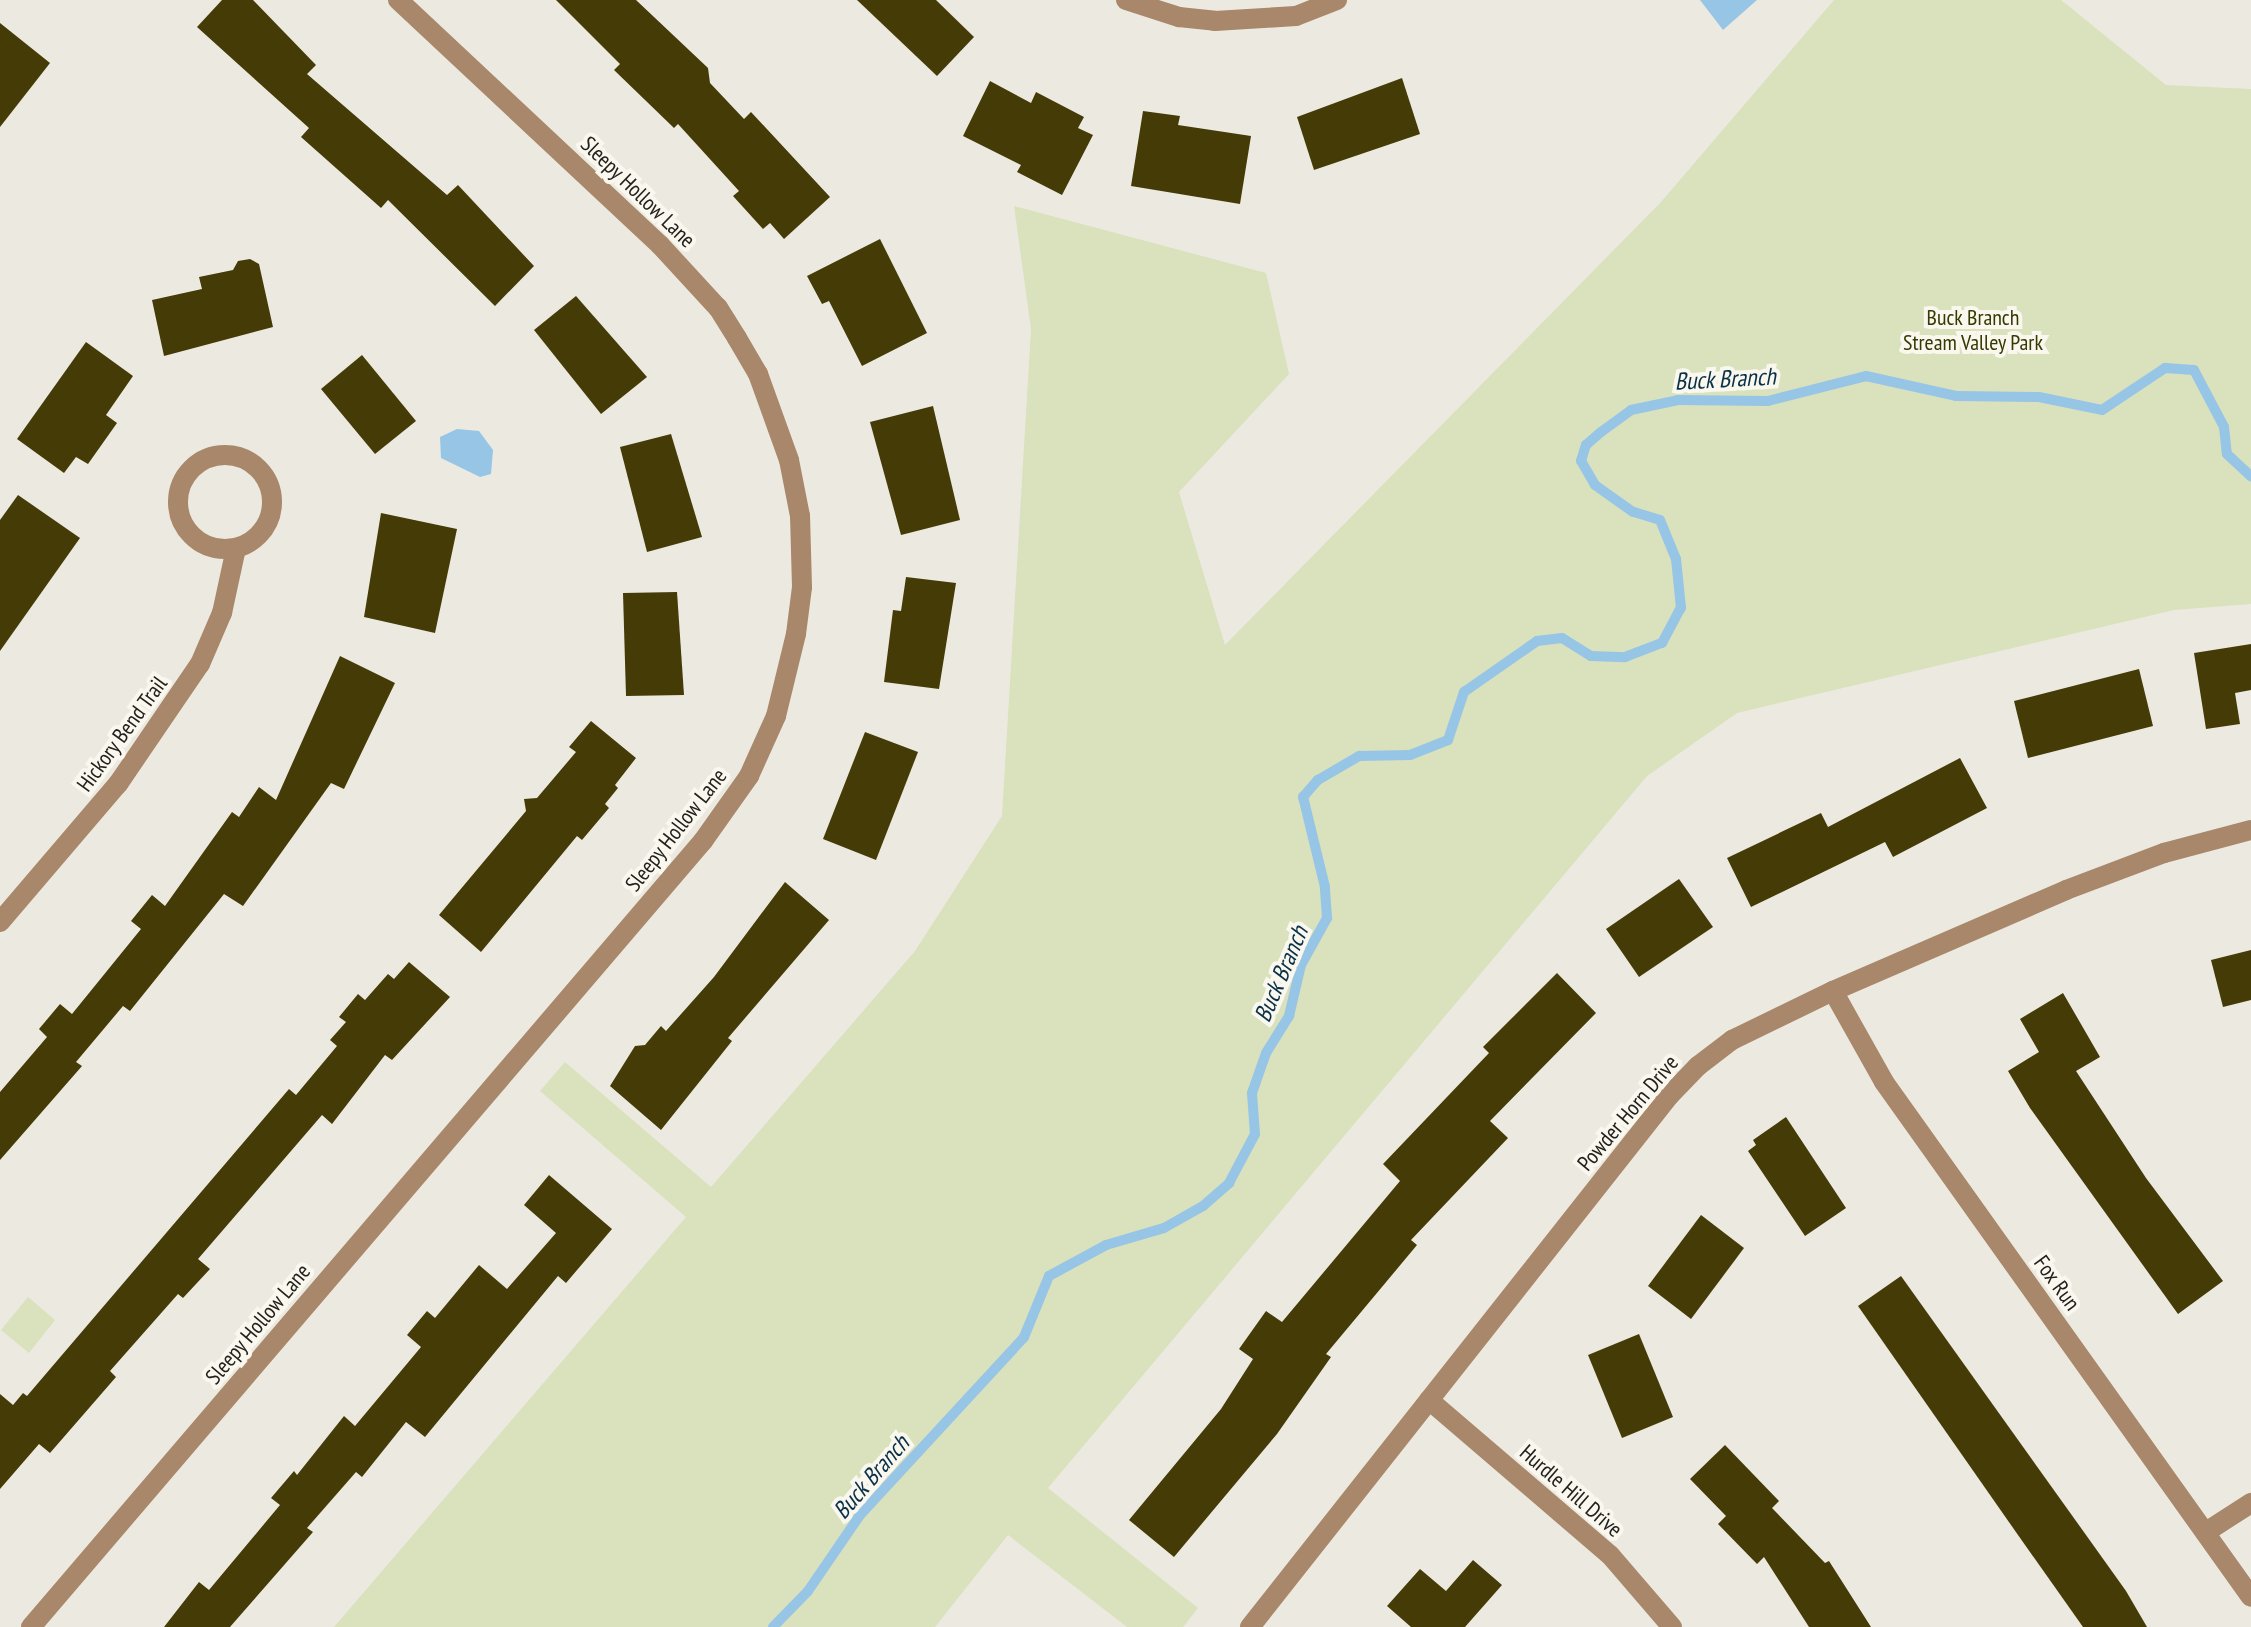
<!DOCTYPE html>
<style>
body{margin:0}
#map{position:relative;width:2251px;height:1627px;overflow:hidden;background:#eceae0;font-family:"PT Sans Narrow",sans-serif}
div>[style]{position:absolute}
.green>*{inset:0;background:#dae1bd}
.water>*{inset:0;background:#97c5e6}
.stream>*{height:10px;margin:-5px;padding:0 5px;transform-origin:5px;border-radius:5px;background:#97c5e6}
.building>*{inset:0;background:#453b07}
.minor>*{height:20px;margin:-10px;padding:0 10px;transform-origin:10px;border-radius:10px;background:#a8876a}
.minor>.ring{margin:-10px;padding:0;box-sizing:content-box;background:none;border:20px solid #a8876a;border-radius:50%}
span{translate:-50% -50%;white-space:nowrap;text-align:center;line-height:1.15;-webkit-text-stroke:8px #f9f7ee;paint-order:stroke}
.street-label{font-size:22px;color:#22211d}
.park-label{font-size:22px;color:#343a00}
.water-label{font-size:24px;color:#0a3047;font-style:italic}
</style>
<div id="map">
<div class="green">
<i style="clip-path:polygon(1834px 0,2061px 0,2166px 85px,2251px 89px,2251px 604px,2174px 610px,1737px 713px,1647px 776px,1048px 1488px,1198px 1608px,1183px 1627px,1127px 1627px,1008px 1535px,935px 1627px,334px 1627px,686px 1217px,540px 1091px,565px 1062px,711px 1187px,915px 951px,1002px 816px,1031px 329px,1014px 206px,1266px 273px,1289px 374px,1179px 492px,1225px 645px,1661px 202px)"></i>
<i style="clip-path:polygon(28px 1297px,55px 1320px,29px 1353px,1px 1330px)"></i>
</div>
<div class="water">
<i style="clip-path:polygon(1700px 0,1757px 0,1723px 30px)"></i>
<i style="clip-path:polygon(457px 429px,479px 431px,493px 450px,491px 474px,480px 477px,441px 458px,440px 437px)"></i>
</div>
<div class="stream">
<i style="left:773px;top:1627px;width:50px;rotate:-45.8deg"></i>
<i style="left:808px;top:1591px;width:92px;rotate:-55.6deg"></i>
<i style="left:860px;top:1515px;width:242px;rotate:-47.3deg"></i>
<i style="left:1024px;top:1337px;width:66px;rotate:-67.7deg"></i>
<i style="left:1049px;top:1276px;width:65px;rotate:-28.5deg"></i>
<i style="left:1106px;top:1245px;width:60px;rotate:-16.3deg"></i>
<i style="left:1164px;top:1228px;width:45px;rotate:-29.4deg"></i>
<i style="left:1203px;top:1206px;width:35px;rotate:-41deg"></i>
<i style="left:1229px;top:1183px;width:55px;rotate:-62deg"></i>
<i style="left:1255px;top:1134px;width:41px;rotate:-94.2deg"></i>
<i style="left:1252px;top:1093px;width:42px;rotate:-70.7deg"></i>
<i style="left:1266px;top:1053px;width:44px;rotate:-58.1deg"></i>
<i style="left:1289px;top:1016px;width:52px;rotate:-76.8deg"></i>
<i style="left:1301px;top:965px;width:54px;rotate:-61deg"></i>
<i style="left:1327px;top:918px;width:31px;rotate:-94deg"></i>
<i style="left:1325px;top:887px;width:93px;rotate:-103.7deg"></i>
<i style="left:1303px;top:797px;width:23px;rotate:-49deg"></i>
<i style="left:1318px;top:780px;width:48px;rotate:-30.3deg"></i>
<i style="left:1359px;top:756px;width:51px;rotate:-1.1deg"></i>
<i style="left:1410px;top:755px;width:41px;rotate:-21.5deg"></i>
<i style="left:1448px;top:740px;width:51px;rotate:-71.6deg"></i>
<i style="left:1464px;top:692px;width:89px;rotate:-34.9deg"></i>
<i style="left:1537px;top:641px;width:25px;rotate:-7deg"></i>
<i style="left:1562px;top:638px;width:34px;rotate:32deg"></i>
<i style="left:1591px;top:656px;width:34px;rotate:2deg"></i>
<i style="left:1625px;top:657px;width:40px;rotate:-21deg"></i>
<i style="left:1662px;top:643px;width:40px;rotate:-62deg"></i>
<i style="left:1681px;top:608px;width:49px;rotate:-95.8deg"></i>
<i style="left:1676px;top:559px;width:42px;rotate:-112.3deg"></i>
<i style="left:1660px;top:520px;width:28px;rotate:-163deg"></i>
<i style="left:1633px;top:512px;width:47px;rotate:-144.6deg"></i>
<i style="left:1595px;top:485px;width:28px;rotate:-120deg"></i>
<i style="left:1581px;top:461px;width:17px;rotate:-73deg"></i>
<i style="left:1586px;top:445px;width:20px;rotate:-41deg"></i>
<i style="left:1601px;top:432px;width:37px;rotate:-36deg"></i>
<i style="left:1631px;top:410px;width:48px;rotate:-12deg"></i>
<i style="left:1678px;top:400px;width:90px;rotate:0.6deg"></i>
<i style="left:1768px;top:401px;width:101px;rotate:-14.3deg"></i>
<i style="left:1866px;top:376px;width:92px;rotate:12.5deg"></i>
<i style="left:1956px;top:396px;width:83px;rotate:0.7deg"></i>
<i style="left:2039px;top:397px;width:64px;rotate:11.7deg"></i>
<i style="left:2102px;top:410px;width:76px;rotate:-33.7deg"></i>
<i style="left:2165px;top:368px;width:29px;rotate:4deg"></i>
<i style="left:2194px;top:370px;width:64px;rotate:62.2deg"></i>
<i style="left:2224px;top:427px;width:27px;rotate:84deg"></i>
<i style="left:2227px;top:454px;width:33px;rotate:43deg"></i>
</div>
<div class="building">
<i style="clip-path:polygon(222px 0,253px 0,316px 65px,307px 74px,447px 195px,458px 185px,534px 266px,495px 306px,388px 200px,381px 208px,301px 137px,309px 128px,197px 27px)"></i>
<i style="clip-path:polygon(556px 0,636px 0,708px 68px,710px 83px,744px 119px,751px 112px,830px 197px,784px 239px,770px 223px,763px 229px,733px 196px,739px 191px,678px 124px,674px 128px,614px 70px,620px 64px)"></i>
<i style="clip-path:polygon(857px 0,936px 0,974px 37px,937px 76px)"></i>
<i style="clip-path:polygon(0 23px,50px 63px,0 127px)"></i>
<i style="clip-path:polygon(1402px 78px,1420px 134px,1314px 170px,1297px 117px)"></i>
<i style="clip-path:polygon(990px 81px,1031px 103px,1036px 92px,1084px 117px,1078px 128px,1093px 135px,1062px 195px,1017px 172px,1021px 165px,963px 136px)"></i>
<i style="clip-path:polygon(1143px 111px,1180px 116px,1178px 125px,1251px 136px,1240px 204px,1131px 186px)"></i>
<i style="clip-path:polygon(880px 239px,927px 333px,862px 366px,829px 301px,822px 304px,807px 276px)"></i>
<i style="clip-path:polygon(250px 259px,259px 264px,273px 327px,164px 356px,152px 300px,202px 289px,199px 277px,233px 270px,238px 261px)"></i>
<i style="clip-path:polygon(576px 296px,647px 377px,601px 414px,534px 330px)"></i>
<i style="clip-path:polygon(86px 342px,133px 376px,106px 415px,117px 423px,88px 464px,76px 457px,64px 473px,17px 439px)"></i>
<i style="clip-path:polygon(362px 355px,416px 421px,375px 454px,321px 389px)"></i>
<i style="clip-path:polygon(933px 406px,960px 520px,901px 535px,870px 422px)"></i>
<i style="clip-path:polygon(671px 434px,702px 537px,647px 552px,620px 447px)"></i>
<i style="clip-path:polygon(18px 495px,80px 538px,0 651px,0 520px)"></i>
<i style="clip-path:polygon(381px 513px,457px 529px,435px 633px,364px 617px)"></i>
<i style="clip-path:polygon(906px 577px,956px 583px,939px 689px,884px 682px,893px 610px,901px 611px)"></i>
<i style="clip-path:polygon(677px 592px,684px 695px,626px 696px,623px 593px)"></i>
<i style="clip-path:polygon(2251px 644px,2251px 690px,2235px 693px,2240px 724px,2206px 729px,2194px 653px)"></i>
<i style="clip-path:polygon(340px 656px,395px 683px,344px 789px,331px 783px,243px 906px,224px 894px,130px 1011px,123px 1006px,76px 1062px,82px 1066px,0 1160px,0 1092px,47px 1037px,39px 1029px,60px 1004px,72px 1014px,141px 929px,131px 921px,152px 895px,165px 906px,232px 812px,239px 817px,259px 787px,276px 800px)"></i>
<i style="clip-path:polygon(2139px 669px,2153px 726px,2028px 758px,2014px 701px)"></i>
<i style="clip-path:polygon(591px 721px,636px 758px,615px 785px,618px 788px,605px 804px,609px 808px,582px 840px,577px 836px,481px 952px,439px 915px,526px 811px,524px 799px,537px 798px,576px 752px,569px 747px)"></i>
<i style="clip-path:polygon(865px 732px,918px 752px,876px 860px,823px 839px)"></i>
<i style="clip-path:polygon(1960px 758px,1987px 808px,1893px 857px,1885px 842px,1751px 907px,1727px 858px,1821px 813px,1828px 827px)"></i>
<i style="clip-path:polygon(1679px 879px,1713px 927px,1639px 977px,1606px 929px)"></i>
<i style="clip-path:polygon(785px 882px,829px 920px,728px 1038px,732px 1041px,661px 1130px,610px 1086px,635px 1046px,645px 1045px,661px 1026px,666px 1031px,714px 977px)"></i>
<i style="clip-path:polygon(2251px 950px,2251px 1000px,2223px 1007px,2211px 960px)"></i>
<i style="clip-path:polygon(409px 962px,450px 997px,392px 1060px,385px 1055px,332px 1124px,322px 1115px,198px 1259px,210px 1269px,183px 1298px,178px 1294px,110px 1371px,116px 1377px,50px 1453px,39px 1444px,0 1489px,0 1394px,13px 1405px,23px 1393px,27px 1396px,289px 1089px,296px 1095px,337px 1046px,330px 1040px,346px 1022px,339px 1017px,358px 994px,365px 1000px,388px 974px,394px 979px)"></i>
<i style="clip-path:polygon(1557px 973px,1596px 1013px,1490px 1121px,1508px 1138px,1411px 1240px,1417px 1245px,1326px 1354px,1331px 1357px,1277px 1434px,1174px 1557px,1129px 1520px,1221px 1409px,1253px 1359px,1239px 1349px,1266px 1311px,1282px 1322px,1400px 1181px,1383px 1164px,1489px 1053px,1483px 1047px)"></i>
<i style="clip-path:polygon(2063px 993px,2100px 1057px,2076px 1071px,2146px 1178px,2223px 1281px,2178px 1314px,2030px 1108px,2008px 1071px,2039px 1052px,2020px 1019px)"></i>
<i style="clip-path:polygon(1786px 1117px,1846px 1208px,1805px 1236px,1748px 1151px,1756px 1145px,1753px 1140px)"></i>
<i style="clip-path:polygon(549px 1175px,612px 1229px,566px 1283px,558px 1276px,425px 1437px,406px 1422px,362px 1477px,356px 1472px,307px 1528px,313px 1532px,230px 1627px,164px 1627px,199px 1582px,209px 1590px,280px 1505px,271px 1498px,294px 1471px,297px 1475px,344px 1416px,355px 1426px,421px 1347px,407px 1335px,427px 1311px,435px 1318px,479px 1265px,507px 1289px,556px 1233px,524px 1205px)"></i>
<i style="clip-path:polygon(1701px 1215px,1744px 1248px,1691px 1319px,1648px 1286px)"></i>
<i style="clip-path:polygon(1901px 1276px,2126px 1591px,2147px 1627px,2083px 1627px,2018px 1535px,1858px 1306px)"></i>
<i style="clip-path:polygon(1639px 1334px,1673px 1417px,1622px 1438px,1588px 1355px)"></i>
<i style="clip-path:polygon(1725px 1445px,1779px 1501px,1772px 1508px,1825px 1563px,1829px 1561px,1871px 1627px,1809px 1627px,1764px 1557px,1757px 1564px,1718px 1524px,1726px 1516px,1690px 1479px)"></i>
<i style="clip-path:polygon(1473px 1560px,1502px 1585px,1465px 1627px,1411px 1627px,1387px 1606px,1420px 1569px,1446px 1591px)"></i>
</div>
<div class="minor">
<i style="left:1126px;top:0;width:56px;rotate:17.8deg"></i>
<i style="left:1179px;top:17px;width:36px;rotate:6deg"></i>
<i style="left:1215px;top:21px;width:81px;rotate:-3.5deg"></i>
<i style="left:1296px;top:16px;width:44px;rotate:-21.3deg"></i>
<i class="ring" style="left:178px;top:455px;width:74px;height:74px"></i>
<i style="left:0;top:922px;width:182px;rotate:-49.5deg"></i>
<i style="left:118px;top:784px;width:145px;rotate:-55.7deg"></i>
<i style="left:200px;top:664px;width:56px;rotate:-66.7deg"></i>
<i style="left:222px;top:613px;width:66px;rotate:-77.8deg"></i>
<i style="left:1833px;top:991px;width:104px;rotate:60.7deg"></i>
<i style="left:1884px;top:1082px;width:632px;rotate:54.53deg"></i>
<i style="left:1429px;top:1400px;width:238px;rotate:40.6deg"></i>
<i style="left:1610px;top:1555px;width:95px;rotate:49.3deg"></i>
<i style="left:2206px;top:1532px;width:54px;rotate:-32.8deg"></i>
<i style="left:31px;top:1627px;width:1034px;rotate:-49.47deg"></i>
<i style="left:703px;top:841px;width:80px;rotate:-54.7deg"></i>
<i style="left:749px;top:776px;width:66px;rotate:-65.8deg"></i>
<i style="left:776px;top:716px;width:84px;rotate:-76.3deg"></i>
<i style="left:796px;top:634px;width:47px;rotate:-82.7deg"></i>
<i style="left:802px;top:587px;width:71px;rotate:-91.6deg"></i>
<i style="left:800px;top:516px;width:57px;rotate:-101.1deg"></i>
<i style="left:789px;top:460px;width:91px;rotate:-109.8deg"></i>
<i style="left:758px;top:374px;width:42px;rotate:-120.3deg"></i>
<i style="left:737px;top:338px;width:36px;rotate:-122deg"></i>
<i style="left:718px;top:308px;width:86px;rotate:-132.6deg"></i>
<i style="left:660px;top:245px;width:359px;rotate:-136.9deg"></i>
<i style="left:1250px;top:1627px;width:676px;rotate:-51.72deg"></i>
<i style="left:1669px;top:1096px;width:42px;rotate:-46deg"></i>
<i style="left:1698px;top:1066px;width:43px;rotate:-37.4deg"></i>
<i style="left:1732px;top:1040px;width:112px;rotate:-25.9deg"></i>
<i style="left:1833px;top:991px;width:254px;rotate:-23.4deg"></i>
<i style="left:2066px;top:890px;width:105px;rotate:-20.7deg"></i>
<i style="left:2164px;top:853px;width:90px;rotate:-14.8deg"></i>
</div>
<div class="street-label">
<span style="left:638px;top:192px;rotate:44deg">Sleepy Hollow Lane</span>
<span style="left:122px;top:734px;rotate:-54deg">Hickory Bend Trail</span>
<span style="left:676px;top:830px;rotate:-52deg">Sleepy Hollow Lane</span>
<span style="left:1628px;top:1113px;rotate:-50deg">Powder Horn Drive</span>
<span style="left:2057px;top:1283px;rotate:54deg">Fox Run</span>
<span style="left:258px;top:1324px;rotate:-50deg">Sleepy Hollow Lane</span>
<span style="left:1571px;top:1491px;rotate:41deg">Hurdle Hill Drive</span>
</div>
<div class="park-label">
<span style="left:1973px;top:330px">Buck Branch<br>Stream Valley Park</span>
</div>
<div class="water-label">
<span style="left:1725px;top:379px;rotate:-3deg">Buck Branch</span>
<span style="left:1281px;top:974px;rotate:-67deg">Buck Branch</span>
<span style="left:871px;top:1477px;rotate:-49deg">Buck Branch</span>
</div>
</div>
